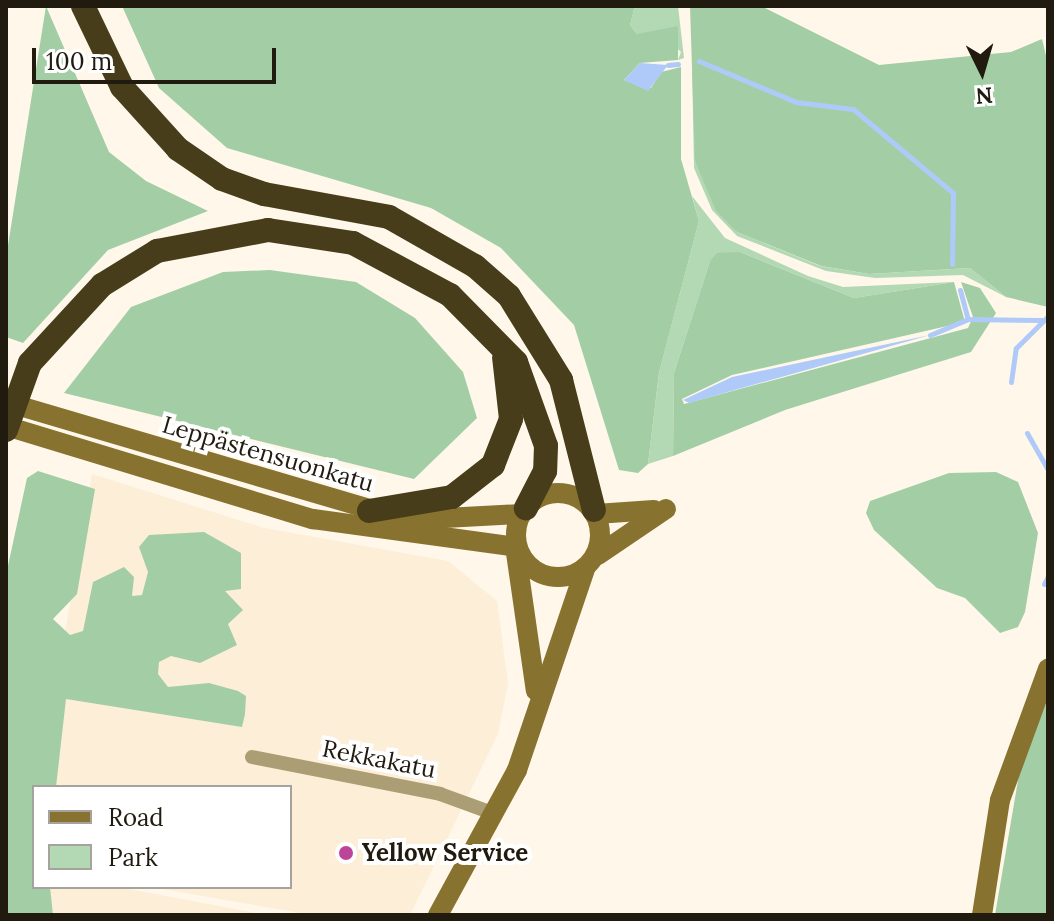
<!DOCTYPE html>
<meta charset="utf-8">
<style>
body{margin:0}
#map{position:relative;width:1054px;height:921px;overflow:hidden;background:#fff7ea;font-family:Lora,serif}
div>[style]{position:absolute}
.built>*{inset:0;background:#fceed7}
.green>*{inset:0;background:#b2d8b4}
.forest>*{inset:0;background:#a3cea5}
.water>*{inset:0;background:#afcaf9}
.stream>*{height:5px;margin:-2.5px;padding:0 2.5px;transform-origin:2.5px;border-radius:2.5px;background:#afcaf9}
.minor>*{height:14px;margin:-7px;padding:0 7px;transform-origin:7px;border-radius:7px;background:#ac9e74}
.secondary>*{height:20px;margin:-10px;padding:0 10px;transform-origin:10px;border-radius:10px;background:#88722f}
.secondary>.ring{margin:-10px;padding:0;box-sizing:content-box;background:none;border:20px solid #88722f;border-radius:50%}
.motorway>*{height:24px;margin:-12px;padding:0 12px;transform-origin:12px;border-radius:12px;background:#483d1a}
.motorway-bridge>*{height:24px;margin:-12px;padding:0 12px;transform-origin:12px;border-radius:12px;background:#483d1a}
.dots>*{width:22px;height:22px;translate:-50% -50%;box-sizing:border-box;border:4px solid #fff;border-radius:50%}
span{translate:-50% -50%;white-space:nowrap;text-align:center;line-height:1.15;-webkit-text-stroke:8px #fff;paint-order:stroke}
.street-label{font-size:24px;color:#211a0f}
.poi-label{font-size:24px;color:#211a0f;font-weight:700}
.left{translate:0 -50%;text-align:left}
.frame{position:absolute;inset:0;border:8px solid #211a0f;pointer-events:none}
.legend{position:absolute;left:32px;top:785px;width:260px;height:104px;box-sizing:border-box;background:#fff;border:2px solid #a6a39f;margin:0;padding:10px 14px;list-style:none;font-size:24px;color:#211a0f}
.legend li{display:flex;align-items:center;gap:16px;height:40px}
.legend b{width:40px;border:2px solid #a6a39f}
.north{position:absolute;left:942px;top:32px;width:80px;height:80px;-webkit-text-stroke:6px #fff;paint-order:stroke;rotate:175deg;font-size:22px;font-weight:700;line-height:32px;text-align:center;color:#211a0f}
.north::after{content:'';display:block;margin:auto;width:28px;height:36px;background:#211a0f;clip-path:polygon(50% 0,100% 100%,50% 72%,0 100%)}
.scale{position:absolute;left:32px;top:48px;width:244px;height:36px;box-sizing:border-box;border:4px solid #211a0f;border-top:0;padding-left:10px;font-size:24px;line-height:28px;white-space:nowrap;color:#211a0f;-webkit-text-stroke:6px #fff;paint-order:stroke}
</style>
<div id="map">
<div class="built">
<i style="clip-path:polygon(92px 474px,264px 528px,448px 561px,497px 601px,508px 684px,498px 734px,410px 915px,312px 915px,151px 887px,290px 887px,290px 787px,49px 787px,49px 726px)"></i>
<i style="clip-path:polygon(46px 887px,118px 887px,266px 915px,48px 915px)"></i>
</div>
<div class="green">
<i style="clip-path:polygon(635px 6px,678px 6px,684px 58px,678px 60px,681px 52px,660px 33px,637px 34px,630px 25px)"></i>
<i style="clip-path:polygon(692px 63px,696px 63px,695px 161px,737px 232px,820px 266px,869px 274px,970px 268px,1006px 297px,963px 275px,875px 278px,826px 271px,737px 236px,712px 210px,694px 168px)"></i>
<i style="clip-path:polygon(692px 196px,725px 238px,808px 276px,843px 287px,954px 282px,854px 298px,740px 252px,710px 261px,674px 373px,673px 456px,648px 464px,659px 373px,699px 221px)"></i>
</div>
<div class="forest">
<i style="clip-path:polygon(46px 6px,109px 152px,146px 181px,208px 211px,108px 250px,23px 343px,6px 337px,6px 258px)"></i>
<i style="clip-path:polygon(122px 6px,635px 6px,630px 25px,637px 34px,678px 26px,678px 60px,640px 63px,624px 80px,651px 88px,661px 72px,681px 67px,681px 159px,699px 221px,659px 373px,648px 464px,638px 473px,619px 470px,574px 325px,501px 248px,431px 208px,227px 148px,159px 88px)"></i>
<i style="clip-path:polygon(690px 6px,761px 6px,879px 65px,1011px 52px,1042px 39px,1048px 64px,1048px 307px,1006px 297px,970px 268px,869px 274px,821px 266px,737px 232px,716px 211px,695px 161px)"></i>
<i style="clip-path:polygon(740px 252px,854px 298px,954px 282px,965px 322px,732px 375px,682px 399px,684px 404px,968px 328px,973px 317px,961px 282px,980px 288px,996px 313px,971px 352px,785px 410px,673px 456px,674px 373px,710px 261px,717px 253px)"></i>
<i style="clip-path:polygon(270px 270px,356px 282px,415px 318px,463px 372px,477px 418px,414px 479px,64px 393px,131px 307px,223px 272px)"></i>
<i style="clip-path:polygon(38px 471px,95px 489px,77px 594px,53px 619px,70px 635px,83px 631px,93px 582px,124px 567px,134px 577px,132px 596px,142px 595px,148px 572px,139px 547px,149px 535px,204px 532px,241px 553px,241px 589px,225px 591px,243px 610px,228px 624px,237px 645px,200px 663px,171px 656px,159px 662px,158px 674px,168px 687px,209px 683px,238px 691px,246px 696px,245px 714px,242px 727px,66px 699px,56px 787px,34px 787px,34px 887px,50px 887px,53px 915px,6px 915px,6px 575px,27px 478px)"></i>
<i style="clip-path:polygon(996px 472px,1018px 482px,1038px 533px,1025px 612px,1018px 627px,1000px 633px,965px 598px,937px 588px,874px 530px,866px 513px,870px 501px,949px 473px)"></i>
<i style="clip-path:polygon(1048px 699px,1048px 915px,995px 915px,1021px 763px)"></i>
</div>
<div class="water">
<i style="clip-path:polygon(640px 63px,668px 65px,648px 91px,624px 80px)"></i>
<i style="clip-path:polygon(930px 335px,689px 403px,683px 400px,732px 377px)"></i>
</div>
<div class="stream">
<i style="left:699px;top:61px;width:105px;rotate:22.9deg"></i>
<i style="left:796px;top:102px;width:57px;rotate:7deg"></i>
<i style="left:853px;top:109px;width:131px;rotate:40deg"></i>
<i style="left:953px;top:193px;width:71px;rotate:90.8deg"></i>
<i style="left:668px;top:65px;width:10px;rotate:-6deg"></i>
<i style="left:960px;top:290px;width:30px;rotate:75deg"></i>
<i style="left:968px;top:319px;width:74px;rotate:0.8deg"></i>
<i style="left:930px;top:335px;width:41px;rotate:-22.8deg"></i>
<i style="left:1011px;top:382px;width:34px;rotate:-82deg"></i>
<i style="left:1016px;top:348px;width:45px;rotate:-45deg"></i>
<i style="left:1027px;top:433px;width:43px;rotate:60.4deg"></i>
<i style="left:1044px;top:584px;width:9px;rotate:-63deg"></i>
</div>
<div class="minor">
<i style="left:252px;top:757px;width:192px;rotate:11.1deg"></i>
<i style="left:440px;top:794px;width:59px;rotate:20deg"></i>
</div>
<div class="secondary">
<i style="left:6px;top:402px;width:418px;rotate:16.4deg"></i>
<i style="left:407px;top:520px;width:114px;rotate:-3deg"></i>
<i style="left:6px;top:426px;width:321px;rotate:16.9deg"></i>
<i style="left:313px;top:519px;width:200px;rotate:7.8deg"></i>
<i class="ring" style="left:516px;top:493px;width:64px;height:64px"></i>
<i style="left:596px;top:514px;width:58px;rotate:-3.9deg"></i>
<i style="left:516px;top:553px;width:139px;rotate:81.8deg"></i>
<i style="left:598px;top:555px;width:82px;rotate:-34.1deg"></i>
<i style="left:438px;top:915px;width:165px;rotate:-61.4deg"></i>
<i style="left:517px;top:770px;width:212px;rotate:-71.3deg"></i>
<i style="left:982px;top:915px;width:116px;rotate:-81.1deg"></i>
<i style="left:1000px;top:800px;width:140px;rotate:-69.9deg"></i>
</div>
<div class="motorway">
<i style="left:83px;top:6px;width:90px;rotate:64.3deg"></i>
<i style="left:122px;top:87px;width:84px;rotate:47.9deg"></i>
<i style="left:178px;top:149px;width:53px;rotate:34.3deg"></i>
<i style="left:222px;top:179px;width:45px;rotate:19.7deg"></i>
<i style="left:264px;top:194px;width:127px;rotate:10.4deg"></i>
<i style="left:389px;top:217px;width:99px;rotate:29.7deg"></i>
<i style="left:475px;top:266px;width:45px;rotate:41.4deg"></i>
<i style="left:509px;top:296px;width:99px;rotate:58.2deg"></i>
<i style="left:561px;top:380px;width:134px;rotate:75.8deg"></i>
<i style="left:30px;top:363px;width:106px;rotate:-47.3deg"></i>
<i style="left:102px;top:285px;width:65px;rotate:-31.7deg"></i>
<i style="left:157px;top:251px;width:113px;rotate:-10.7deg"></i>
<i style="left:268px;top:230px;width:86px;rotate:8.7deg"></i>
<i style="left:353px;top:243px;width:110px;rotate:28.2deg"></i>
<i style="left:450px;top:295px;width:94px;rotate:45.4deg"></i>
<i style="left:516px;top:362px;width:89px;rotate:70.3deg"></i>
<i style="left:546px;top:446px;width:25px;rotate:92deg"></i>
<i style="left:545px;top:471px;width:42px;rotate:117.2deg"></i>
<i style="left:369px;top:511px;width:84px;rotate:-9.6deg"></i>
<i style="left:452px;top:497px;width:52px;rotate:-38deg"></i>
<i style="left:493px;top:465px;width:49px;rotate:-68.6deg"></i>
<i style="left:511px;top:419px;width:62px;rotate:-96.4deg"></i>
</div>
<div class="motorway-bridge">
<i style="left:6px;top:430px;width:71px;rotate:-70.3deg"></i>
</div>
<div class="dots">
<i style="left:346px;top:853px;background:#bd4599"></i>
</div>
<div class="street-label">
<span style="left:268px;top:454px;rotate:16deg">Leppästensuonkatu</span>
<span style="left:379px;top:759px;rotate:11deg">Rekkakatu</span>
</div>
<div class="poi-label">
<span class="left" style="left:362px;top:853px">Yellow Service</span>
</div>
<div class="frame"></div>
<ul class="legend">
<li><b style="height:10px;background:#88722f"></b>Road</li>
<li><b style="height:22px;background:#b2d8b4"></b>Park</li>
</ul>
<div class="north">N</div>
<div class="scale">100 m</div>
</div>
